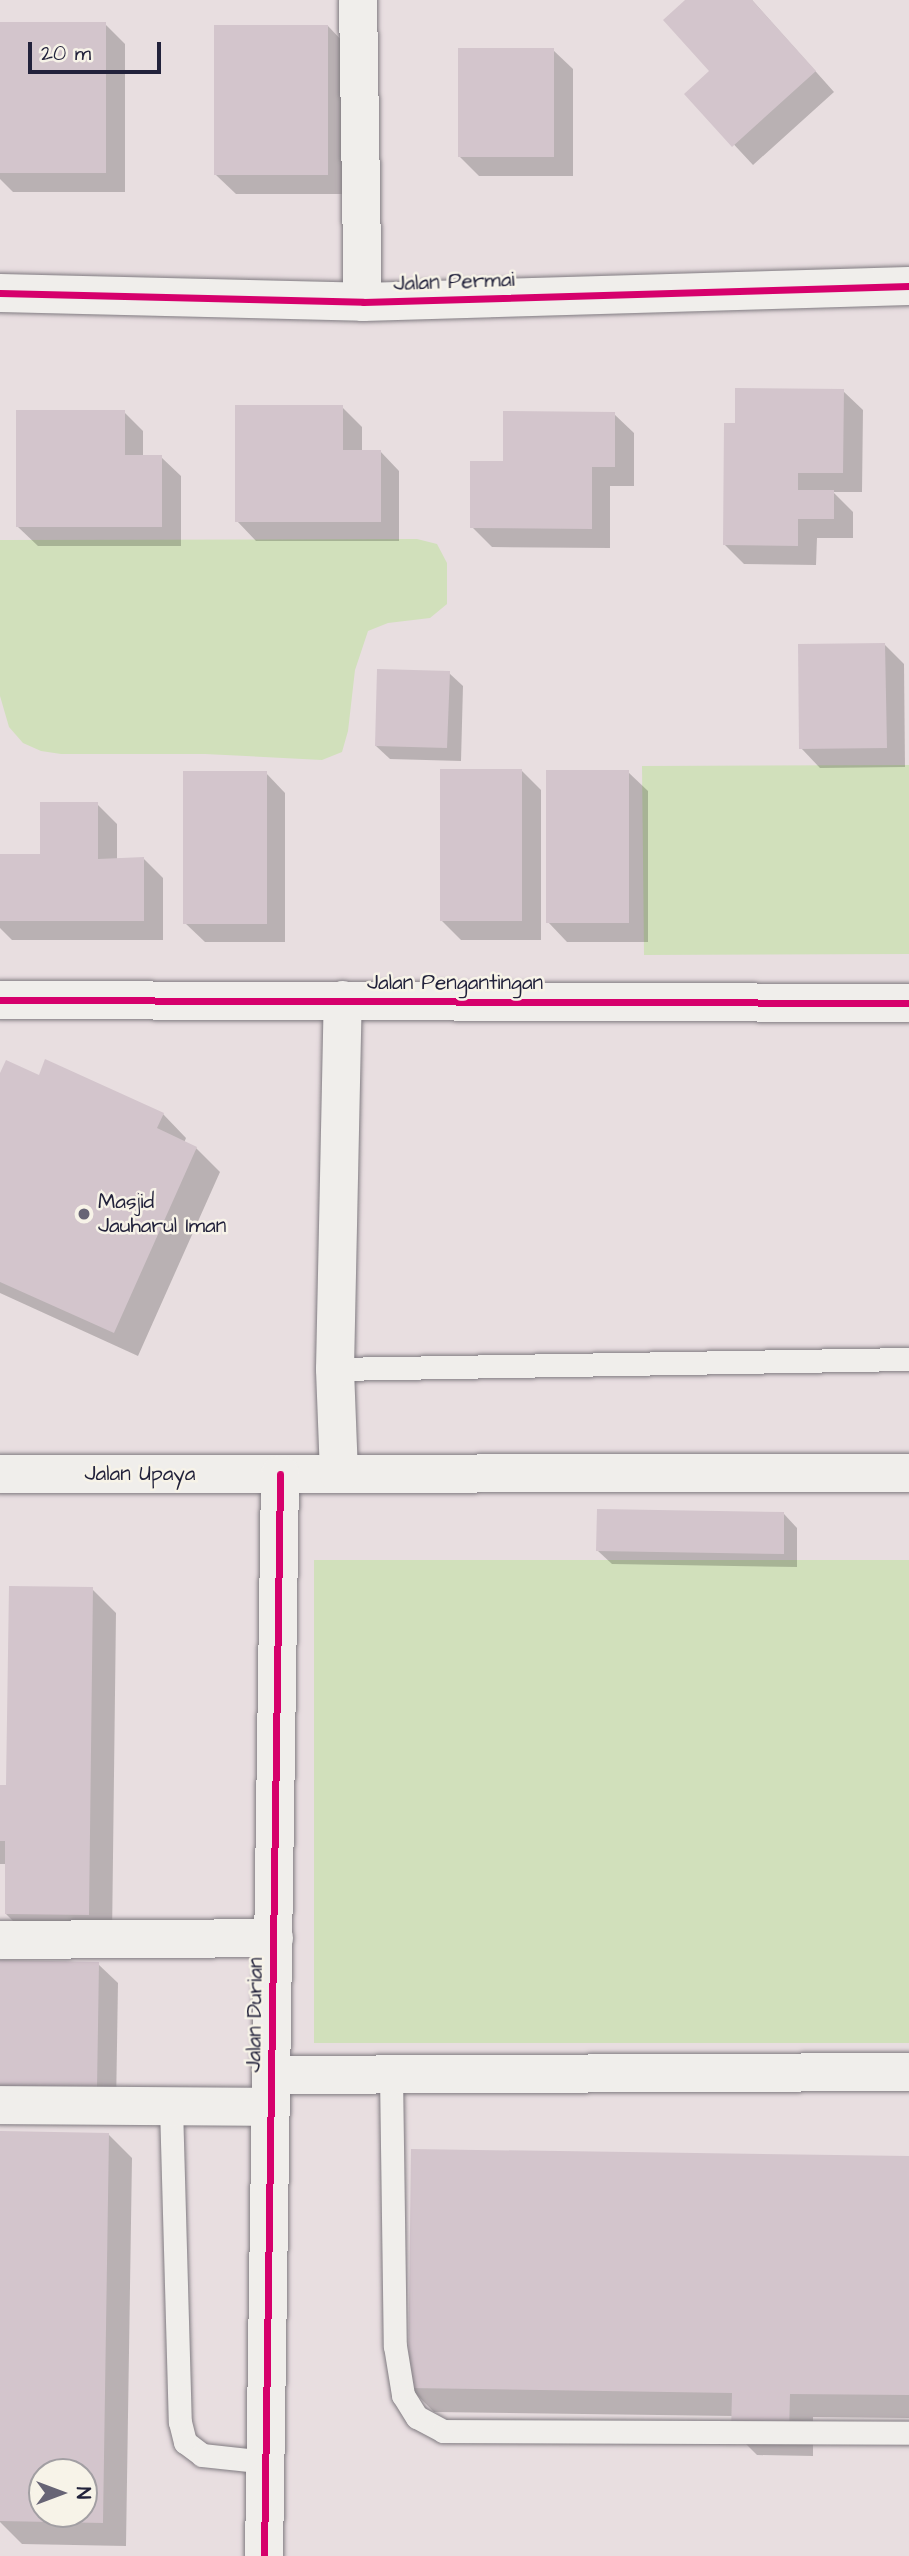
<!DOCTYPE html>
<style>
body{margin:0}
#map{position:relative;width:909px;height:2556px;overflow:hidden;background:#e8dee0;font-family:"Architects Daughter",sans-serif}
div>[style]{position:absolute}
.green>*{inset:0;background:#d1e0bb}
.shadow>*{inset:0;background:#0003}
.building>*{inset:0;background:#d3c5cc}
.roads{filter:drop-shadow(0 0 2px #807b81) drop-shadow(0 0 2px #807b81)}
.lane>*{height:23px;margin:-11.5px;padding:0 11.5px;transform-origin:11.5px;border-radius:11.5px;background:#f0eeeb}
.street>*{height:38px;margin:-19px;padding:0 19px;transform-origin:19px;border-radius:19px;background:#f0eeeb}
.cycleway>*{height:7px;margin:-3.5px;padding:0 3.5px;transform-origin:3.5px;border-radius:3.5px;background:#d6006c}
.dots>*{width:19px;height:19px;translate:-50% -50%;box-sizing:border-box;border:4px solid #f7f3e8;border-radius:50%}
span{translate:-50% -50%;white-space:nowrap;text-align:center;line-height:1.15;-webkit-text-stroke:5px #f7f3e8;paint-order:stroke}
.street-label{font-size:21px;color:#22223b}
.poi-label{font-size:21px;color:#22223b}
.left{translate:0 -50%;text-align:left}
.north{position:absolute;left:28px;top:2458px;width:70px;height:70px;box-sizing:border-box;background:#f7f3e8;border:2px solid #a29fa3;border-radius:50%;rotate:90deg;font-size:19px;font-weight:700;line-height:28px;text-align:center;color:#22223b}
.north::after{content:'';display:block;margin:auto;width:24px;height:32px;background:#676475;clip-path:polygon(50% 0,100% 100%,50% 72%,0 100%)}
.scale{position:absolute;left:28px;top:42px;width:133px;height:32px;box-sizing:border-box;border:4px solid #22223b;border-top:0;padding-left:9px;font-size:21px;line-height:24px;white-space:nowrap;color:#22223b;-webkit-text-stroke:5px #f7f3e8;paint-order:stroke}
</style>
<div id="map">
<div class="green">
<i style="clip-path:polygon(417px 539px,437px 544px,447px 563px,447px 604px,430px 618px,388px 623px,368px 631px,355px 670px,348px 731px,342px 752px,322px 760px,205px 754px,61px 754px,41px 751px,23px 743px,9px 727px,0 696px,0 540px)"></i>
<i style="clip-path:polygon(909px 765px,909px 954px,644px 955px,642px 766px)"></i>
<i style="clip-path:polygon(314px 1560px,909px 1560px,909px 2043px,314px 2043px)"></i>
</div>
<div class="shadow">
<i style="clip-path:polygon(687px 0,752px 0,834px 92px,753px 165px,687px 94px,712px 71px)"></i>
<i style="clip-path:polygon(0 24px,105px 24px,125px 44px,125px 192px,13px 192px,0 179px)"></i>
<i style="clip-path:polygon(328px 26px,347px 46px,347px 194px,236px 194px,216px 175px)"></i>
<i style="clip-path:polygon(553px 50px,573px 69px,573px 176px,479px 176px,459px 156px)"></i>
<i style="clip-path:polygon(843px 391px,863px 410px,862px 492px,833px 492px,853px 512px,853px 538px,817px 538px,816px 565px,744px 564px,724px 544px,737px 425px)"></i>
<i style="clip-path:polygon(342px 407px,362px 427px,362px 451px,380px 451px,399px 471px,399px 541px,256px 541px,237px 521px)"></i>
<i style="clip-path:polygon(124px 412px,143px 431px,143px 457px,161px 457px,181px 476px,181px 546px,38px 546px,18px 527px)"></i>
<i style="clip-path:polygon(614px 414px,634px 433px,634px 486px,610px 486px,610px 548px,492px 547px,472px 527px,504px 463px)"></i>
<i style="clip-path:polygon(884px 644px,904px 664px,905px 767px,820px 768px,801px 748px)"></i>
<i style="clip-path:polygon(449px 673px,463px 686px,461px 761px,390px 759px,376px 746px)"></i>
<i style="clip-path:polygon(522px 771px,541px 790px,541px 940px,461px 940px,442px 921px)"></i>
<i style="clip-path:polygon(628px 772px,648px 791px,648px 942px,567px 942px,548px 922px)"></i>
<i style="clip-path:polygon(266px 773px,285px 793px,285px 942px,205px 942px,185px 923px)"></i>
<i style="clip-path:polygon(97px 804px,117px 824px,117px 860px,144px 859px,163px 878px,163px 940px,12px 940px,0 928px,0 856px,42px 856px)"></i>
<i style="clip-path:polygon(39px 1077px,163px 1114px,186px 1138px,184px 1143px,196px 1148px,220px 1172px,138px 1356px,0 1293px,0 1078px)"></i>
<i style="clip-path:polygon(784px 1514px,797px 1528px,797px 1567px,612px 1564px,598px 1551px)"></i>
<i style="clip-path:polygon(92px 1589px,116px 1613px,112px 1938px,30px 1938px,6px 1914px,7px 1864px,0 1864px,0 1787px,8px 1787px)"></i>
<i style="clip-path:polygon(0 1962px,98px 1964px,118px 1983px,116px 2108px,0 2106px)"></i>
<i style="clip-path:polygon(evenodd,0 2133px,108px 2134px,132px 2158px,126px 2546px,22px 2544px,0 2522px,0 2133px,42px 2472px,84px 2472px,84px 2514px,42px 2514px,42px 2472px)"></i>
<i style="clip-path:polygon(909px 2157px,909px 2418px,813px 2417px,813px 2456px,757px 2455px,733px 2431px,733px 2416px,434px 2412px,410px 2388px)"></i>
</div>
<div class="building">
<i style="clip-path:polygon(685px 0,752px 0,816px 71px,732px 147px,684px 94px,709px 71px,663px 20px)"></i>
<i style="clip-path:polygon(0 22px,106px 22px,106px 173px,0 173px)"></i>
<i style="clip-path:polygon(214px 25px,328px 25px,328px 175px,214px 175px)"></i>
<i style="clip-path:polygon(458px 48px,554px 48px,554px 157px,458px 157px)"></i>
<i style="clip-path:polygon(735px 388px,844px 389px,843px 473px,798px 473px,798px 490px,834px 490px,834px 519px,798px 519px,798px 546px,723px 545px,724px 423px,735px 423px)"></i>
<i style="clip-path:polygon(235px 405px,343px 405px,343px 450px,381px 450px,381px 522px,235px 522px)"></i>
<i style="clip-path:polygon(16px 410px,125px 410px,125px 455px,162px 455px,162px 527px,16px 527px)"></i>
<i style="clip-path:polygon(503px 411px,615px 412px,615px 467px,592px 467px,592px 529px,470px 528px,470px 461px,503px 461px)"></i>
<i style="clip-path:polygon(885px 643px,887px 748px,799px 749px,798px 644px)"></i>
<i style="clip-path:polygon(377px 669px,450px 671px,447px 748px,375px 746px)"></i>
<i style="clip-path:polygon(440px 769px,522px 769px,522px 921px,440px 921px)"></i>
<i style="clip-path:polygon(546px 770px,629px 770px,629px 923px,546px 923px)"></i>
<i style="clip-path:polygon(183px 771px,267px 771px,267px 924px,183px 924px)"></i>
<i style="clip-path:polygon(40px 802px,98px 802px,98px 859px,144px 857px,144px 921px,0 921px,0 854px,40px 854px)"></i>
<i style="clip-path:polygon(45px 1059px,164px 1113px,157px 1128px,197px 1147px,114px 1333px,0 1282px,0 1073px,6px 1060px,39px 1075px)"></i>
<i style="clip-path:polygon(597px 1509px,784px 1512px,784px 1554px,596px 1551px)"></i>
<i style="clip-path:polygon(9px 1586px,93px 1587px,89px 1915px,5px 1914px,5px 1841px,0 1841px,0 1785px,6px 1785px)"></i>
<i style="clip-path:polygon(0 1960px,99px 1962px,97px 2089px,0 2088px)"></i>
<i style="clip-path:polygon(evenodd,0 2131px,109px 2133px,103px 2523px,0 2521px,0 2131px,42px 2472px,84px 2472px,84px 2514px,42px 2514px,42px 2472px)"></i>
<i style="clip-path:polygon(411px 2149px,909px 2156px,909px 2395px,790px 2394px,789px 2433px,731px 2432px,732px 2393px,408px 2388px)"></i>
</div>
<div class="roads">
<div class="lane">
<i style="left:335px;top:1369px;width:574px;rotate:-1deg"></i>
<i style="left:391px;top:2074px;width:272px;rotate:89.2deg"></i>
<i style="left:395px;top:2346px;width:50px;rotate:80.7deg"></i>
<i style="left:403px;top:2395px;width:26px;rotate:58deg"></i>
<i style="left:417px;top:2417px;width:30px;rotate:28deg"></i>
<i style="left:443px;top:2431px;width:466px;rotate:0.2deg"></i>
<i style="left:171px;top:2106px;width:316px;rotate:88.4deg"></i>
<i style="left:180px;top:2422px;width:21px;rotate:76deg"></i>
<i style="left:185px;top:2442px;width:21px;rotate:37deg"></i>
<i style="left:202px;top:2455px;width:64px;rotate:6.2deg"></i>
</div>
<div class="street">
<i style="left:358px;top:0;width:302px;rotate:89.1deg"></i>
<i style="left:0;top:293px;width:363px;rotate:1.4deg"></i>
<i style="left:363px;top:302px;width:546px;rotate:-1.68deg"></i>
<i style="left:0;top:1000px;width:909px;rotate:0.19deg"></i>
<i style="left:0;top:1474px;width:909px;rotate:-0.06deg"></i>
<i style="left:339px;top:1474px;width:105px;rotate:-92.2deg"></i>
<i style="left:335px;top:1369px;width:369px;rotate:-88.8deg"></i>
<i style="left:0;top:1940px;width:274px;rotate:-0.4deg"></i>
<i style="left:272px;top:2075px;width:637px;rotate:-0.27deg"></i>
<i style="left:0;top:2105px;width:271px;rotate:0.4deg"></i>
<i style="left:264px;top:2556px;width:1082px;rotate:-89.15deg"></i>
</div>
</div>
<div class="cycleway">
<i style="left:0;top:293px;width:363px;rotate:1.4deg"></i>
<i style="left:363px;top:302px;width:546px;rotate:-1.68deg"></i>
<i style="left:0;top:1000px;width:909px;rotate:0.19deg"></i>
<i style="left:264px;top:2556px;width:1082px;rotate:-89.15deg"></i>
</div>
<div class="dots">
<i style="left:84px;top:1214px;background:#676475"></i>
</div>
<div class="street-label">
<span style="left:454px;top:282px;rotate:-2deg">Jalan Permai</span>
<span style="left:455px;top:983px">Jalan Pengantingan</span>
<span style="left:140px;top:1474px">Jalan Upaya</span>
<span style="left:255px;top:2015px;rotate:-89deg">Jalan Durian</span>
</div>
<div class="poi-label">
<span class="left" style="left:98px;top:1214px">Masjid<br>Jauharul Iman</span>
</div>
<div class="north">N</div>
<div class="scale">20 m</div>
</div>
